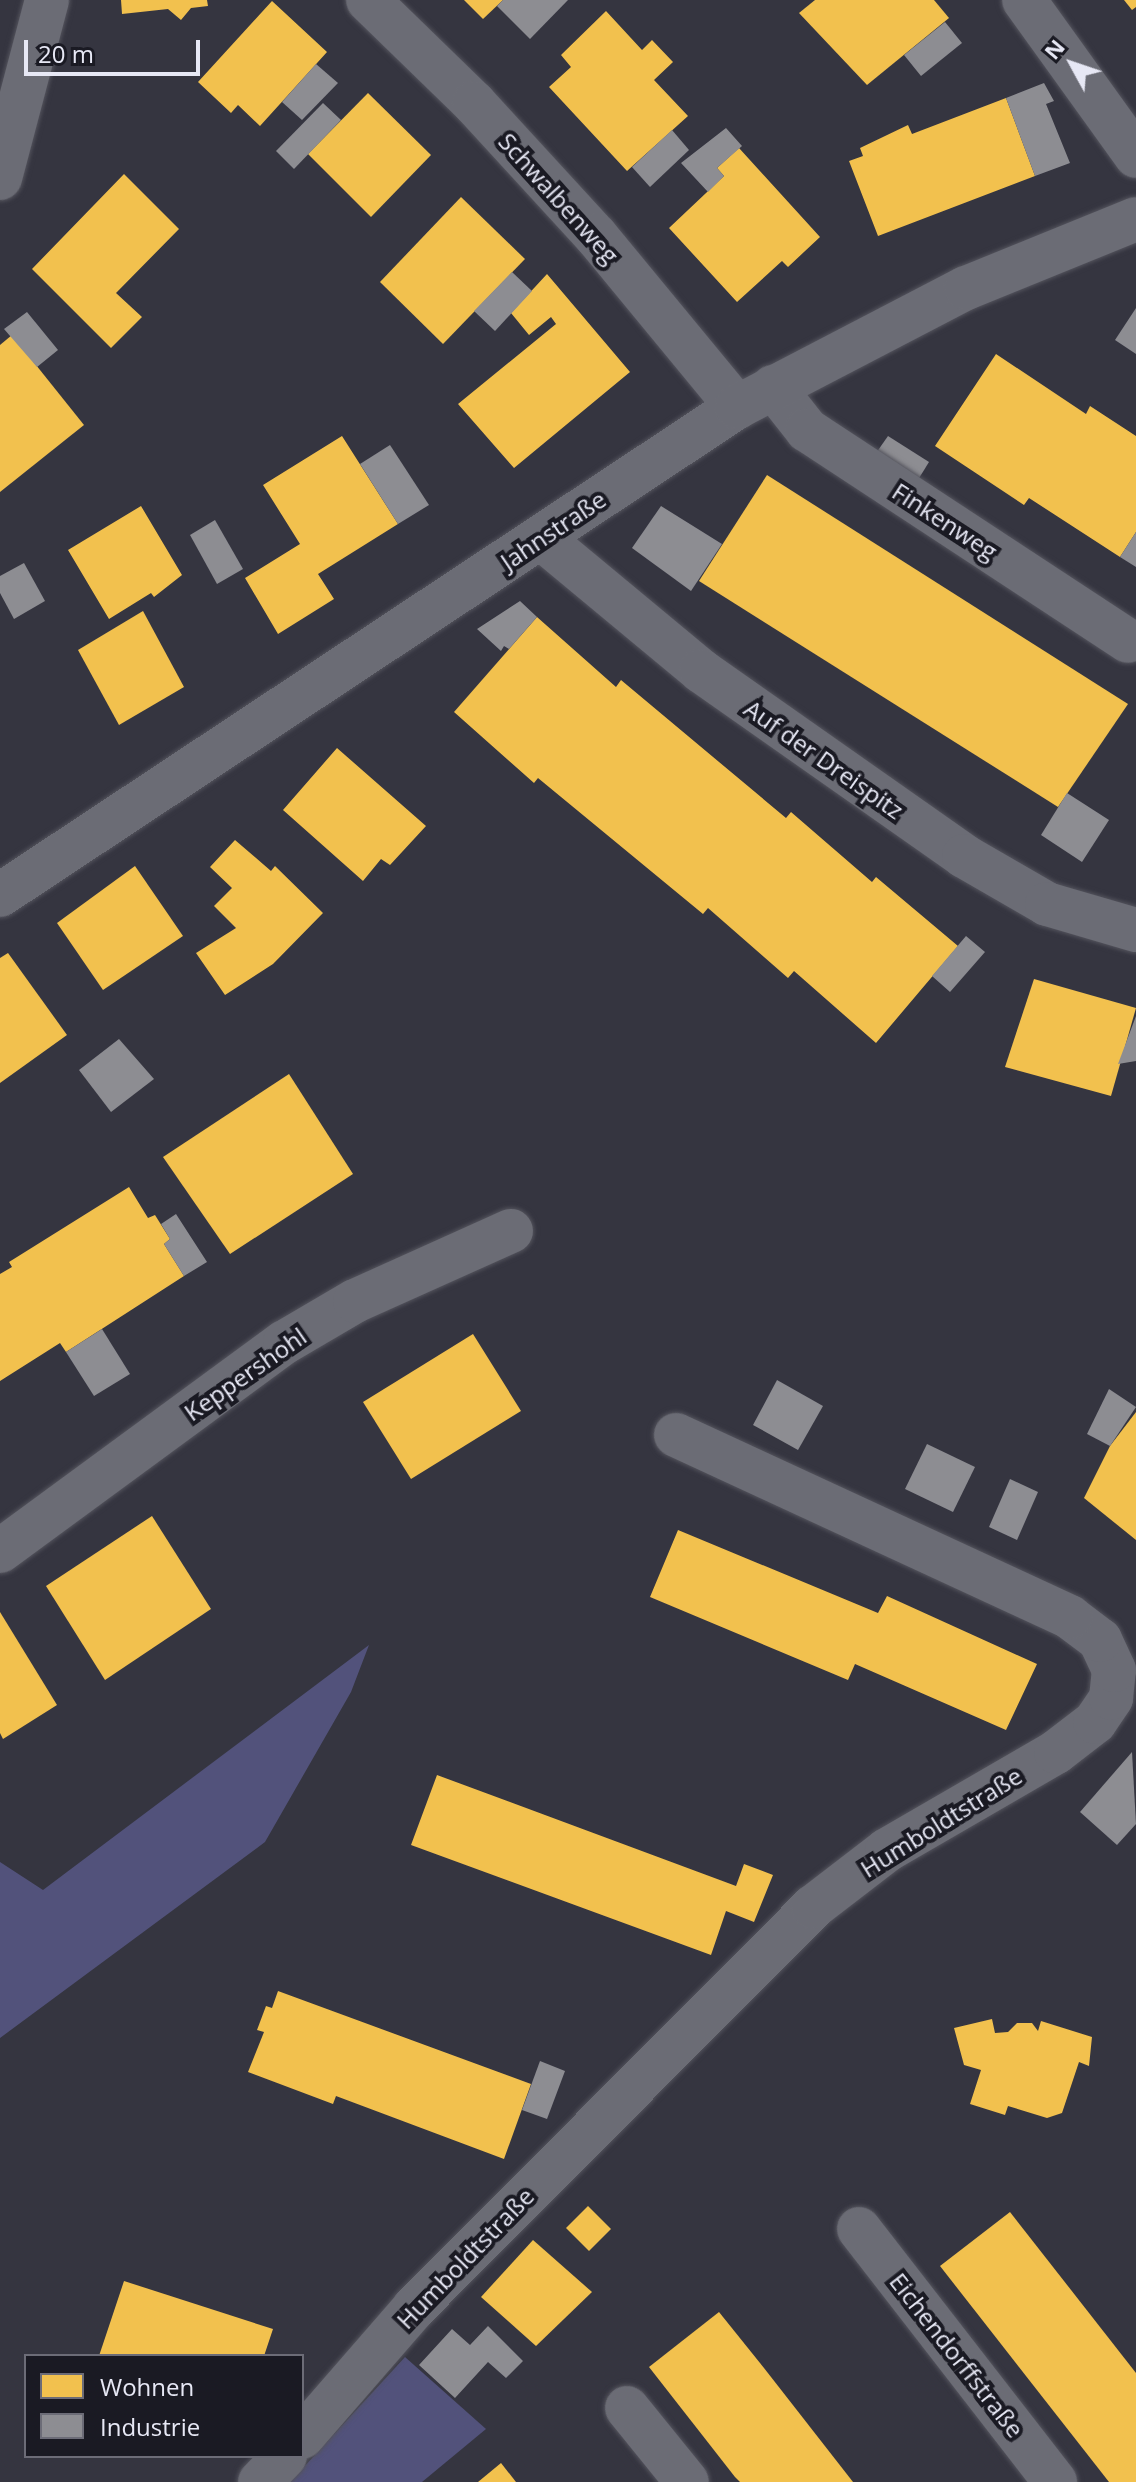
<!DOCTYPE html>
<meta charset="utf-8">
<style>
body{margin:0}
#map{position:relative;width:1136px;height:2482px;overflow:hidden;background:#353540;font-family:"Open Sans",sans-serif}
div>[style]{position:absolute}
.green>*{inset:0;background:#52527b}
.homes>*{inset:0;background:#f2c14e}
.industry>*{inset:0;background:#8d8d92}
.roads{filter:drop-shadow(0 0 2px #53535c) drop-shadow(0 0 2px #53535c)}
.minor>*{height:44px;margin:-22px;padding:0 22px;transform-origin:22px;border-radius:22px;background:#6b6c75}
span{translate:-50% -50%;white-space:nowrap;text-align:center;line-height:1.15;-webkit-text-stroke:8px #1a1a23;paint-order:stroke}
.street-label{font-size:24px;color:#e7e8f5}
.legend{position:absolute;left:24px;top:2354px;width:280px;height:104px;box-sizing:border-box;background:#1a1a23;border:2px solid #6c6c77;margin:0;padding:10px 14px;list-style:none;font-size:24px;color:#e7e8f5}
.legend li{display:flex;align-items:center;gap:16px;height:40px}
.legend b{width:40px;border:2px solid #6c6c77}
.north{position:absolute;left:1032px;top:24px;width:80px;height:80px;-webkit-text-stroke:6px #1a1a23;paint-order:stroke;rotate:310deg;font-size:22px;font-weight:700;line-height:32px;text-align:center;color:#e7e8f5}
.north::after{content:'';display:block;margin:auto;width:28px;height:36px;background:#e7e8f5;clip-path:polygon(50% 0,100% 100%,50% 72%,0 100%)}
.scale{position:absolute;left:24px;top:40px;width:176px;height:36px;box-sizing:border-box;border:4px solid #e7e8f5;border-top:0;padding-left:10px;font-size:24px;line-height:28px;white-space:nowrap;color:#e7e8f5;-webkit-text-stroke:6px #1a1a23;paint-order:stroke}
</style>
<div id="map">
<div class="green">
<i style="clip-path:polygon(369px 1645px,351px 1692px,265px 1842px,0 2038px,0 1862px,43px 1890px)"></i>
<i style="clip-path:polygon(405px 2357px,486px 2429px,422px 2482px,290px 2482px)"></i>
</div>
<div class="homes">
<i style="clip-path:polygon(121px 0,207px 0,208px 6px,191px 8px,181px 20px,168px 9px,122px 14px)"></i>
<i style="clip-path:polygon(464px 0,503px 0,483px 19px)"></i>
<i style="clip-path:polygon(815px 0,934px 0,949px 18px,867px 85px,799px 13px)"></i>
<i style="clip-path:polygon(1124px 0,1136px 0,1136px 7px,1132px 10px)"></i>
<i style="clip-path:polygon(272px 1px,327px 52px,260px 126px,238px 105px,231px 113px,198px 82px)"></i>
<i style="clip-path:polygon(606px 11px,642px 50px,652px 40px,673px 62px,654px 80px,688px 116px,627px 171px,549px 87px,571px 67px,561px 55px)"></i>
<i style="clip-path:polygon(368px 93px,431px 155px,371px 217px,308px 154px)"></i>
<i style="clip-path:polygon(1006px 98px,1035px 176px,878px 236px,849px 161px,863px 156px,860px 148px,908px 125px,912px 134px)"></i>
<i style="clip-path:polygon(739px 148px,820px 237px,788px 267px,782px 261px,737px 302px,669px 228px,724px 176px,717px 168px)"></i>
<i style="clip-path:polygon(124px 174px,179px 229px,116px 293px,142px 317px,111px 348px,32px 269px)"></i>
<i style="clip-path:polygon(461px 197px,525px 259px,443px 344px,380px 282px)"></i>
<i style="clip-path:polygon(547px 274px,630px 372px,514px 468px,458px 404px,556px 324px,551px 317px,529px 335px,511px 313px)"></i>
<i style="clip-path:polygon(12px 335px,84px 425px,0 492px,0 345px)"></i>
<i style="clip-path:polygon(996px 354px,1086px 414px,1090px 406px,1136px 436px,1136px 532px,1120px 557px,1029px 498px,1024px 505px,935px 446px)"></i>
<i style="clip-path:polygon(342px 436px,398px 524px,318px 574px,334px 599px,278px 634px,245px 578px,300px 544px,263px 485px)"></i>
<i style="clip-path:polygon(767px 475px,1128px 704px,1058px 807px,699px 581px)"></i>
<i style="clip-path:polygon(141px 506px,182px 575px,154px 597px,151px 593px,109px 619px,68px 550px)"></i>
<i style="clip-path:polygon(143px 611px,184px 687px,119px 725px,78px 650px)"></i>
<i style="clip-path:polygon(537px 617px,616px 687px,621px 680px,786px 818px,791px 812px,872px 882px,876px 877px,958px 946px,876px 1043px,794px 971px,788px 978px,708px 908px,703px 914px,538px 778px,534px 783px,454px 712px)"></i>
<i style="clip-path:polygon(337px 748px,426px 826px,390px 865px,381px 859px,363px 881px,283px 810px)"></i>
<i style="clip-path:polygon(235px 840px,271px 871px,275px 866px,323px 913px,273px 964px,225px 995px,196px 953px,236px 928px,214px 906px,232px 888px,210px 867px)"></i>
<i style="clip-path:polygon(135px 866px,183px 936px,103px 990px,57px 923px)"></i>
<i style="clip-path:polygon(8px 953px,67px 1035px,0 1083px,0 958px)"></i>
<i style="clip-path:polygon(1034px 979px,1136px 1008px,1111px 1096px,1005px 1067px)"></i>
<i style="clip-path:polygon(289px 1074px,353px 1174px,230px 1254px,163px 1157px)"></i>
<i style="clip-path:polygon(129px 1187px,148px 1218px,155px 1215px,170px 1239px,164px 1244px,184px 1276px,66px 1352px,60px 1343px,0 1381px,0 1274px,12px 1267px,9px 1262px)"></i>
<i style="clip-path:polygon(473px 1334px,521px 1411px,411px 1479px,363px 1402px)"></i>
<i style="clip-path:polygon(1136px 1412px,1136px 1540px,1084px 1498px,1110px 1446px)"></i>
<i style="clip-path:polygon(152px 1516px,211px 1609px,105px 1680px,46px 1586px)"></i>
<i style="clip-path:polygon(678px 1530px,878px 1613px,887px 1596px,1037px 1664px,1006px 1730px,855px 1664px,848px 1680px,650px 1597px)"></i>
<i style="clip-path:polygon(0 1612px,57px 1705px,3px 1739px,0 1733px)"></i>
<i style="clip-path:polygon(437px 1775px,736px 1886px,744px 1864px,773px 1875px,754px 1922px,726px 1911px,711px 1955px,411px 1845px)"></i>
<i style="clip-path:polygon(278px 1991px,531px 2084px,504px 2159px,336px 2096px,333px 2104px,248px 2072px,264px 2032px,257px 2030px,266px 2006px,272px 2008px)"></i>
<i style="clip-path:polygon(992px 2019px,995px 2033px,1008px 2032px,1017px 2023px,1032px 2023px,1038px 2031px,1041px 2021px,1092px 2037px,1089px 2066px,1079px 2062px,1062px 2113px,1047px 2118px,1008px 2106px,1005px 2115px,970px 2104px,981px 2070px,964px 2065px,954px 2028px)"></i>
<i style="clip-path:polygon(588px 2206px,611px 2229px,589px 2251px,566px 2228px)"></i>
<i style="clip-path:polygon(1010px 2212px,1136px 2373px,1136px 2482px,1109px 2482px,940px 2266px)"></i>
<i style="clip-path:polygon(533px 2240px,592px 2292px,536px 2346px,481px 2297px)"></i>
<i style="clip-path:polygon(124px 2281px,273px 2329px,264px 2356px,99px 2356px)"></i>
<i style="clip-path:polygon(719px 2312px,764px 2368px,853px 2482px,740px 2482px,735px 2477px,649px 2367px)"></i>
<i style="clip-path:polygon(501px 2463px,516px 2482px,478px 2482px)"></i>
</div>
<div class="industry">
<i style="clip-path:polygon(503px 0,568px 0,530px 39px,497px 6px)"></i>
<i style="clip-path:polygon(945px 22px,962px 43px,921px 76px,904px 55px)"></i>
<i style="clip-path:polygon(316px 64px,338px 83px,302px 120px,282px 102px)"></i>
<i style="clip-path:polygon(1044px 83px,1054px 101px,1046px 104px,1070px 163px,1035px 176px,1006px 98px)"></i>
<i style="clip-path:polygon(323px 103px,341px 120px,294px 169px,276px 151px)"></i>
<i style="clip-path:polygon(726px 128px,742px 146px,717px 168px,724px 176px,708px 192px,681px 163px)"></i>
<i style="clip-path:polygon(672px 130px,689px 150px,650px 187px,632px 167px)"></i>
<i style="clip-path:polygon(512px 272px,532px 291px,495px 331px,474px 311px)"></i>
<i style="clip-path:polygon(1136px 308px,1136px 354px,1115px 340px)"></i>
<i style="clip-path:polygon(27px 312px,58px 350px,37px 367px,4px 329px)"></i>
<i style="clip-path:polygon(888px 436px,929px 462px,916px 483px,874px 456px)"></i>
<i style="clip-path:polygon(390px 445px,429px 505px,398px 524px,360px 464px)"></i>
<i style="clip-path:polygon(661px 506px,722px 544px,691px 591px,632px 548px)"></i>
<i style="clip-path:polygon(215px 520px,243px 569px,217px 584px,190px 535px)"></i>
<i style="clip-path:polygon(1136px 532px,1136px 567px,1120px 557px)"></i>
<i style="clip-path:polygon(24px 563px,45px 601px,14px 619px,0 593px,0 576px)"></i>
<i style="clip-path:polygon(520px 601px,537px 617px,509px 649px,504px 646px,501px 651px,477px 629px)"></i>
<i style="clip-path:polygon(1067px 793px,1109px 820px,1082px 862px,1041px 835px)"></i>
<i style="clip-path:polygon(966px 936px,985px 952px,950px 992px,932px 976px)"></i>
<i style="clip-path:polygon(1136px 1016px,1136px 1061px,1118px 1064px)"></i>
<i style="clip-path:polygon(119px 1039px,154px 1079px,111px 1112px,79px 1070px)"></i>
<i style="clip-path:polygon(176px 1214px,207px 1262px,184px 1276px,164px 1244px,170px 1239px,161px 1224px)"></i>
<i style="clip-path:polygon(102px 1329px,130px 1374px,94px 1396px,66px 1352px)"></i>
<i style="clip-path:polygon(777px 1380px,823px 1406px,798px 1450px,753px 1425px)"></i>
<i style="clip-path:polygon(1109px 1389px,1136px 1407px,1110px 1446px,1087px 1434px)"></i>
<i style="clip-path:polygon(927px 1444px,975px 1467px,953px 1512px,905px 1489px)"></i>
<i style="clip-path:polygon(1010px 1479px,1038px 1492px,1017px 1540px,989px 1527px)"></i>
<i style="clip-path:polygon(1132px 1752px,1136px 1824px,1117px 1845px,1080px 1812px)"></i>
<i style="clip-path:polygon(540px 2061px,565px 2071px,547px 2119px,522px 2110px)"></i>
<i style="clip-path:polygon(488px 2326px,523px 2361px,506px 2378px,488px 2362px,455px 2398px,419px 2365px,452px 2329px,470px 2345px)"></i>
</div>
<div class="roads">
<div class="minor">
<i style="left:368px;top:0;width:148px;rotate:44.2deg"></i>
<i style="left:474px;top:103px;width:180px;rotate:47.5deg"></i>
<i style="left:596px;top:236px;width:222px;rotate:50.5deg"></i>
<i style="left:1024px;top:0;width:192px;rotate:54.3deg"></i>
<i style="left:0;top:178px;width:184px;rotate:-75.2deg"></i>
<i style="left:773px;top:387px;width:55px;rotate:51.7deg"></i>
<i style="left:807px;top:430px;width:384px;rotate:33.3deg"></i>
<i style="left:541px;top:538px;width:208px;rotate:39.7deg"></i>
<i style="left:701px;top:671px;width:322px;rotate:35.1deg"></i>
<i style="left:964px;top:856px;width:96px;rotate:30deg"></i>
<i style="left:1047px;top:904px;width:93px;rotate:16.3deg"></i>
<i style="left:0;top:895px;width:884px;rotate:-33.51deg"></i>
<i style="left:737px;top:407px;width:258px;rotate:-27.5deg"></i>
<i style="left:966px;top:288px;width:183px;rotate:-22.1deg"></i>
<i style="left:0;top:1551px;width:353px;rotate:-36.3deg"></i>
<i style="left:285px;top:1342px;width:81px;rotate:-30.4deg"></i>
<i style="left:355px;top:1301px;width:171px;rotate:-24.2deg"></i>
<i style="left:859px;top:2229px;width:320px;rotate:52.2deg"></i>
<i style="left:627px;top:2408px;width:95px;rotate:51deg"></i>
<i style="left:302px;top:2437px;width:171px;rotate:-49deg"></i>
<i style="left:414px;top:2308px;width:566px;rotate:-45.14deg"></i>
<i style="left:813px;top:1907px;width:93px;rotate:-37.6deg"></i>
<i style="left:887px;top:1850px;width:195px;rotate:-30.1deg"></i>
<i style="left:1056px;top:1752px;width:49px;rotate:-37.6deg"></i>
<i style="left:1095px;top:1722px;width:29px;rotate:-56deg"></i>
<i style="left:1111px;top:1698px;width:28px;rotate:-84deg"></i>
<i style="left:1114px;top:1670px;width:33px;rotate:-115deg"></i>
<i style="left:1100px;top:1640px;width:38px;rotate:-143deg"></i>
<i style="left:1070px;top:1617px;width:434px;rotate:-155.2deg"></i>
<i style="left:260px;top:2482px;width:36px;rotate:-46deg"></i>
</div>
</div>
<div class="street-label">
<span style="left:559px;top:198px;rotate:48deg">Schwalbenweg</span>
<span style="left:945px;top:521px;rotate:33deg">Finkenweg</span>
<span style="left:553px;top:530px;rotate:-34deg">Jahnstraße</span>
<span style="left:824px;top:759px;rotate:35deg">Auf der Dreispitz</span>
<span style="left:245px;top:1374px;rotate:-35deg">Keppershohl</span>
<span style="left:941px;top:1822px;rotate:-32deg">Humboldtstraße</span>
<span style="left:465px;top:2258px;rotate:-46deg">Humboldtstraße</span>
<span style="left:957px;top:2355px;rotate:52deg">Eichendorffstraße</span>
</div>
<ul class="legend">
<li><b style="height:22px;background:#f2c14e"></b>Wohnen</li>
<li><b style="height:22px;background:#8d8d92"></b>Industrie</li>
</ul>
<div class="north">N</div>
<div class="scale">20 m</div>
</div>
